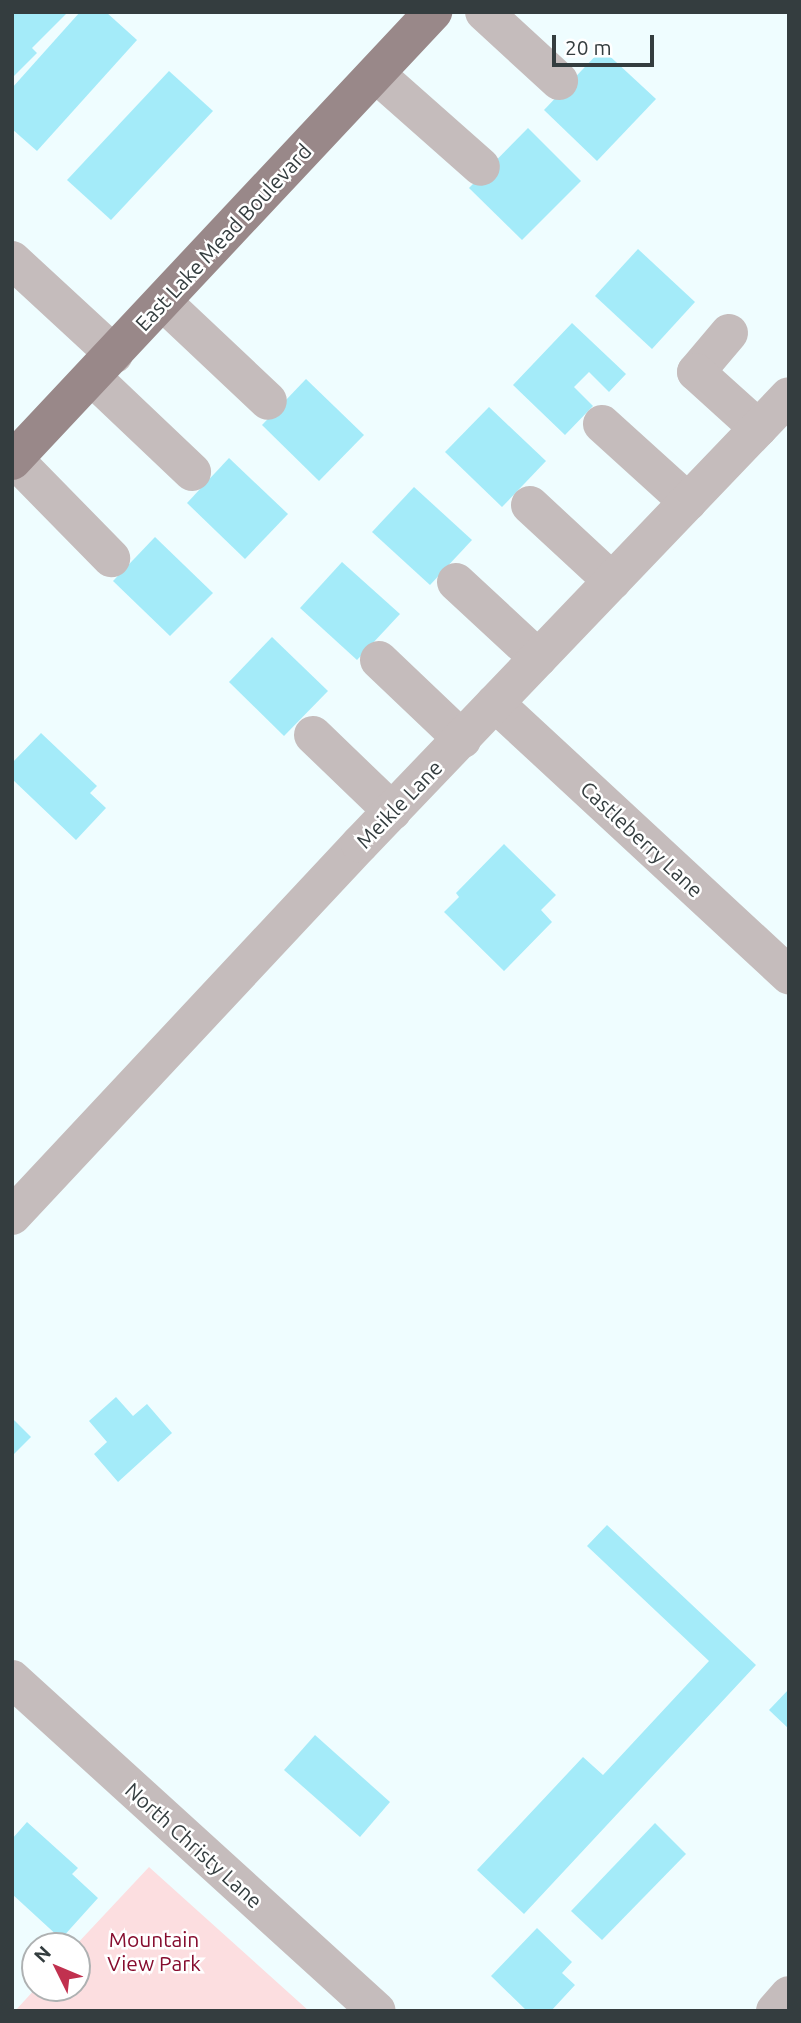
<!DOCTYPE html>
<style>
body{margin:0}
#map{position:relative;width:801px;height:2023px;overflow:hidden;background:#effdff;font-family:Ubuntu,sans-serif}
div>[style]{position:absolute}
.green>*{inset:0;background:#fcdee0}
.building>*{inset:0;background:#a4ebf9}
.minor>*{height:38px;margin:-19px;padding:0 19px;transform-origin:19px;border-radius:19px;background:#c5bcbc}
.major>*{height:38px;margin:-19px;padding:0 19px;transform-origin:19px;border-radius:19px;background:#998889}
span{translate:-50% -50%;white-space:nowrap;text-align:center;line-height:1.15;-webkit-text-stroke:5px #fff;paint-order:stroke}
.street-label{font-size:21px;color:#343d3f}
.park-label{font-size:21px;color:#860c2e}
.frame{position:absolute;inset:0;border:14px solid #343d3f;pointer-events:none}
.north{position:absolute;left:21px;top:1932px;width:70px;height:70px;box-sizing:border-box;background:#fff;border:2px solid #aeb1b2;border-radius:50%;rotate:313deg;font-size:19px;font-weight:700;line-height:28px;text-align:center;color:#343d3f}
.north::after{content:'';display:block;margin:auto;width:24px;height:32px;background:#c1314f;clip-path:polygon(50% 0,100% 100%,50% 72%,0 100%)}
.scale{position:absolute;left:552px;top:35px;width:102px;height:32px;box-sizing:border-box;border:4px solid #343d3f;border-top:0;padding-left:9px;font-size:21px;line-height:24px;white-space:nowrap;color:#343d3f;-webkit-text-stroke:5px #fff;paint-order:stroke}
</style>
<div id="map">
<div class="green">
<i style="clip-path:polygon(149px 1867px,309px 2011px,15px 2011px,36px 1988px,77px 1988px,75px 1946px)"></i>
</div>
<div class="building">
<i style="clip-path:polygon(12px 12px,68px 12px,32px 48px,37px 53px,12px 78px)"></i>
<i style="clip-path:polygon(80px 12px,106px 12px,137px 40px,37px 151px,12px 129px,12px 88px)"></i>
<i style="clip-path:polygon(602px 49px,656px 99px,597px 161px,544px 110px)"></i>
<i style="clip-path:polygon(169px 71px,213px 111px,111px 220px,67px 180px)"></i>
<i style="clip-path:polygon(528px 128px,581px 181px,522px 240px,469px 188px)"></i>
<i style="clip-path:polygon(638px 249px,695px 302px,652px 349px,595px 296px)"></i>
<i style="clip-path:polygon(572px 323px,626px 374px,609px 392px,589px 372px,574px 387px,593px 406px,565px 435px,513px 385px)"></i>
<i style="clip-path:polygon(306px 379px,364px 435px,319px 481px,262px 425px)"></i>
<i style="clip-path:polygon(489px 407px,546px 461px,502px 507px,445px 452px)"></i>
<i style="clip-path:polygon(229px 458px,288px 514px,245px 559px,187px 503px)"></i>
<i style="clip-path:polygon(414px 487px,472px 540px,430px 585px,372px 532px)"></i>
<i style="clip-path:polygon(155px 537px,213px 593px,170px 636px,113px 581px)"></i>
<i style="clip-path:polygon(342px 562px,400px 614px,357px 660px,300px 608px)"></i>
<i style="clip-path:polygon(272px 637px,328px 691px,284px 736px,229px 682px)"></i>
<i style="clip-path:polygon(41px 733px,97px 786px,90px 793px,106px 808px,76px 840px,12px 779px,12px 763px)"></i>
<i style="clip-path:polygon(504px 844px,556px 895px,541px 910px,552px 922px,504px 971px,444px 912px,459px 897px,456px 893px)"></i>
<i style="clip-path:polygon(116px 1397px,133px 1416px,147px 1404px,172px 1433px,118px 1482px,94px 1454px,107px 1442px,89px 1421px)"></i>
<i style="clip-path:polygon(12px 1418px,31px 1437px,12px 1456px)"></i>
<i style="clip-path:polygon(607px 1525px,756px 1665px,524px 1914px,477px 1870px,583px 1757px,603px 1775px,709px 1661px,587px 1546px)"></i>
<i style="clip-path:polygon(789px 1689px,789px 1729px,769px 1710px)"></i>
<i style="clip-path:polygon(315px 1735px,390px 1802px,360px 1837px,284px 1770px)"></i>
<i style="clip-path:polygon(27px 1822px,78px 1868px,72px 1874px,98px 1898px,61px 1939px,12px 1894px,12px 1839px)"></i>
<i style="clip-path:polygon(655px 1823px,686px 1854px,602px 1940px,571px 1911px)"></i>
<i style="clip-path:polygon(537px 1928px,572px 1962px,562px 1973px,575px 1985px,551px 2011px,527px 2011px,491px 1976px)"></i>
</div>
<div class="minor">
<i style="left:484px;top:12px;width:102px;rotate:42.6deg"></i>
<i style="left:376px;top:74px;width:140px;rotate:41.5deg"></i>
<i style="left:12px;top:260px;width:139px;rotate:42.7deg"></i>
<i style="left:163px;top:302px;width:144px;rotate:43.3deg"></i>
<i style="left:729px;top:333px;width:51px;rotate:130.2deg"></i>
<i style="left:696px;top:372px;width:84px;rotate:42.1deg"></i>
<i style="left:92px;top:377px;width:138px;rotate:43.5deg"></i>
<i style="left:602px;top:424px;width:116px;rotate:42.2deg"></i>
<i style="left:14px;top:459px;width:139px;rotate:45.6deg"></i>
<i style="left:530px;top:505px;width:112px;rotate:42.8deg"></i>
<i style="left:456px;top:582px;width:112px;rotate:42.8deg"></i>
<i style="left:379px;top:660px;width:115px;rotate:43.6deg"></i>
<i style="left:495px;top:703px;width:401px;rotate:42.8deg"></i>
<i style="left:313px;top:735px;width:110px;rotate:43.9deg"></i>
<i style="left:12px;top:1216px;width:509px;rotate:-46.91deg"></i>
<i style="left:360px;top:844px;width:620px;rotate:-46.24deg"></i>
<i style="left:12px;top:1679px;width:493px;rotate:42.3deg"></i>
<i style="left:775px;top:2011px;width:21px;rotate:-49deg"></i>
</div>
<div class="major">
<i style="left:12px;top:461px;width:616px;rotate:-46.84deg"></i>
</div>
<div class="street-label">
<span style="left:223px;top:237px;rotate:-47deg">East Lake Mead Boulevard</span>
<span style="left:399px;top:804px;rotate:-46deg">Meikle Lane</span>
<span style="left:642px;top:839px;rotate:43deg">Castleberry Lane</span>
<span style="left:194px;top:1845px;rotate:42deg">North Christy Lane</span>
</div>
<div class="park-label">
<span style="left:154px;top:1951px">Mountain<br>View Park</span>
</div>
<div class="frame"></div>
<div class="north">N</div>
<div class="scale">20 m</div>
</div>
